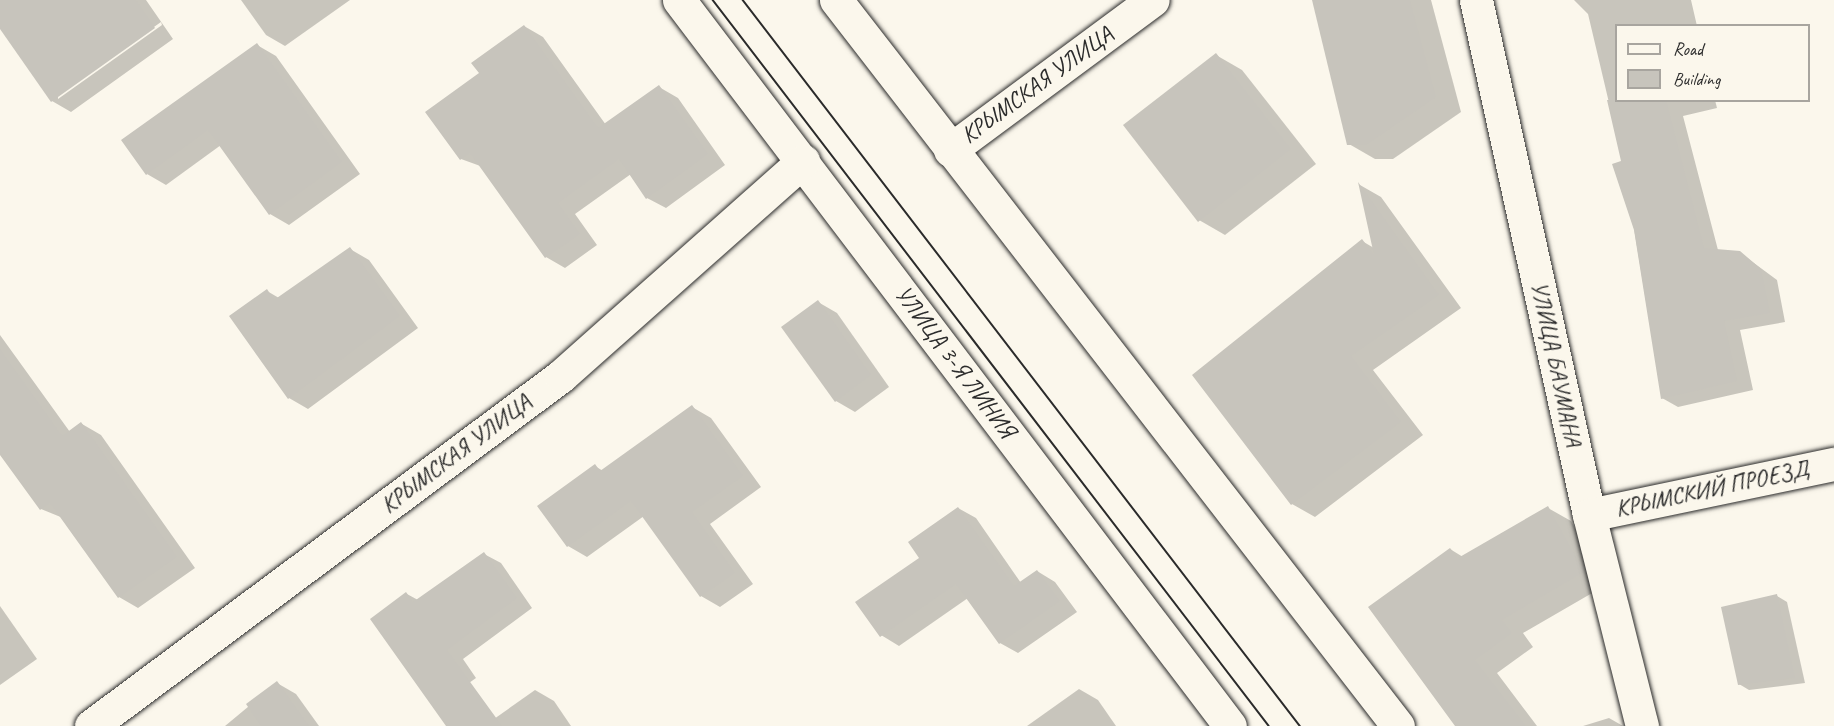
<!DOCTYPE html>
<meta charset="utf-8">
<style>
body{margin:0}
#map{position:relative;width:1834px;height:726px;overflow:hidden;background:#fbf7ec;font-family:Caveat,sans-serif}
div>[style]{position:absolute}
.shadow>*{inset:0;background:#0003}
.building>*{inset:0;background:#c7c4bc}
.roads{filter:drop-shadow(0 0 2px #2b2b2b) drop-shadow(0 0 2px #2b2b2b)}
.minor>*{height:33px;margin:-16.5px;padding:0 16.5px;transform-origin:16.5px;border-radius:16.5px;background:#fbf7ec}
.tram>*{height:1.5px;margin:-0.75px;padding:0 0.75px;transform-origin:0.75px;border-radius:0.75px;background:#2b2b2b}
span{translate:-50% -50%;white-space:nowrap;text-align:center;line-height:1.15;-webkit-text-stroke:5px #fbf7ec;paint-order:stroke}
.street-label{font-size:24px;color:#2b2b2b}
.legend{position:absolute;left:1615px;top:24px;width:195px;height:78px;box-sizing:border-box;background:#fbf7ec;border:2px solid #a8a59f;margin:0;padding:8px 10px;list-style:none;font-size:18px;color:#2b2b2b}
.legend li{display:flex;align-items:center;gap:12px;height:30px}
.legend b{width:30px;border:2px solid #a8a59f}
</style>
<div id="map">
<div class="shadow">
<i style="clip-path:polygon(evenodd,0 0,146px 0,173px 39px,71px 112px,52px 101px,0 27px,0 0,161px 22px,162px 25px,58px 99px,58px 95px,161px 22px)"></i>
<i style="clip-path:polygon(241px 0,350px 0,285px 46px,266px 35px)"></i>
<i style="clip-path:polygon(1313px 0,1431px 0,1461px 112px,1393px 159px,1375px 159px,1349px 144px)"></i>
<i style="clip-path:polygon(1574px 0,1691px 0,1697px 26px,1616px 26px,1616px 100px,1715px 100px,1717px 108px,1683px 116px,1718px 250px,1739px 252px,1777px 280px,1785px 322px,1740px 330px,1753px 390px,1678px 407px,1662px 398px,1623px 162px,1588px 14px)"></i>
<i style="clip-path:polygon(524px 26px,543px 37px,606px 125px,659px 87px,678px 98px,725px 165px,666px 208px,647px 198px,631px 174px,575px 214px,597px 245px,565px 268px,546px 257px,483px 167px,461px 159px,481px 74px)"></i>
<i style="clip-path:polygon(257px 45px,276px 56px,360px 174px,289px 225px,270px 214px,221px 145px,166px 185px,147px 174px)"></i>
<i style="clip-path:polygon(1216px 55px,1242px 70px,1316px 164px,1225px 235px,1199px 220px)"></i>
<i style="clip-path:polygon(1360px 185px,1381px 197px,1461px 308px,1373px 370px,1423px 435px,1315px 517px,1292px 504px,1362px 241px,1374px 248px)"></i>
<i style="clip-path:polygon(350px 249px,369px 260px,418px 328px,308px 409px,289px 398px,267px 291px,279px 298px)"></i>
<i style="clip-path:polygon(818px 302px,837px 313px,889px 387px,855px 412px,836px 401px)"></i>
<i style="clip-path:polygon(0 335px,70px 432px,82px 424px,101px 435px,195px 568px,138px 608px,119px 597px,63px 518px,41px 509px,0 454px)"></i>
<i style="clip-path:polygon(692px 407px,711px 418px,761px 487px,710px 524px,753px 584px,720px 607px,701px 596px,644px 516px,587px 557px,568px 546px,595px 466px,603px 471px)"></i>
<i style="clip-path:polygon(958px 508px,976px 518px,1021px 583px,1037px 571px,1055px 582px,1077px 612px,1018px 653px,1000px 643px,968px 598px,899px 646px,881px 635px,921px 558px)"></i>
<i style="clip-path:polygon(1548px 508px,1571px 521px,1606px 585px,1523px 633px,1533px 647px,1497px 673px,1537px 726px,1461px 726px,1450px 549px,1463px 557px)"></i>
<i style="clip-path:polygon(484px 554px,501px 563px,532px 608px,463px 659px,476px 678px,441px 703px,407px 594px,418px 600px)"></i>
<i style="clip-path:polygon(1777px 596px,1787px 602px,1805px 683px,1749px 690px,1739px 684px)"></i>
<i style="clip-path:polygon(0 606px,37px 659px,0 685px)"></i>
<i style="clip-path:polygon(277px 683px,296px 694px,319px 726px,225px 726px)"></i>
<i style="clip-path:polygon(1079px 689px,1098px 700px,1116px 726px,1027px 726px)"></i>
<i style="clip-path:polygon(535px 690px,554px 701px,571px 726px,484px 726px)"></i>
<i style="clip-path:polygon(1609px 718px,1623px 726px,1583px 726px)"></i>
</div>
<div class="building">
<i style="clip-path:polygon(0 0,136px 0,155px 28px,51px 102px,0 29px)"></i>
<i style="clip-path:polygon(1312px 0,1410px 0,1436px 97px,1366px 145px,1347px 145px)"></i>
<i style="clip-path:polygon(524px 25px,598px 128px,659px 85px,708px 154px,646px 199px,619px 159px,558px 203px,580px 234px,545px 258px,470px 153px,460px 160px,425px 112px,479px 73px,471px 63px)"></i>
<i style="clip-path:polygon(257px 43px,342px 162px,269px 215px,208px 130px,146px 175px,121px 140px)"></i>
<i style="clip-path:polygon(1216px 53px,1291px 149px,1198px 222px,1123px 125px)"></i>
<i style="clip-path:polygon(1607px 100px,1666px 100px,1704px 248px,1740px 251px,1761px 269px,1770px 313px,1724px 321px,1737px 381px,1661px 399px,1634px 230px,1612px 164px,1621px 161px)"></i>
<i style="clip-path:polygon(1358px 182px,1439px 295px,1351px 356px,1401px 422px,1291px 505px,1192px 375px,1362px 239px,1374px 255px)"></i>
<i style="clip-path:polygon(350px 247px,400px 316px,288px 399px,229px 316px,267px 289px,274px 300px)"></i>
<i style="clip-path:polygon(818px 300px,871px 375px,835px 402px,781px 327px)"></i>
<i style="clip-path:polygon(0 349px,62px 436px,81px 422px,177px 557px,118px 598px,50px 503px,40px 510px,0 455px)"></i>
<i style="clip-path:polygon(692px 405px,743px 476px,692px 512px,735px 573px,700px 597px,631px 501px,567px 547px,537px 506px,595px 464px,600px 471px)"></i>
<i style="clip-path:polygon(1548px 506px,1584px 572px,1502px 620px,1512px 633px,1475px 660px,1526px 726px,1455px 726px,1368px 607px,1450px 548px,1458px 558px)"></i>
<i style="clip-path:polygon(958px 507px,1014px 586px,1037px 570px,1060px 601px,999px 644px,956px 584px,880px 637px,855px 602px,919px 558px,908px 542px)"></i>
<i style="clip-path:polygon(484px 552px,517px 598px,447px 650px,502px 726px,446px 726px,370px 619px,406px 592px,413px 602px)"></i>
<i style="clip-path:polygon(1777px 594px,1795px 678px,1738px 685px,1721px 607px)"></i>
<i style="clip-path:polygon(277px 681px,309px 726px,261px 726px,246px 704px)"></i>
</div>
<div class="roads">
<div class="minor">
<i style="left:679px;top:0;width:911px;rotate:52.8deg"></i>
<i style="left:836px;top:0;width:918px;rotate:52.26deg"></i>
<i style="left:1476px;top:0;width:527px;rotate:77.62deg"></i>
<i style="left:1589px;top:515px;width:218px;rotate:75.9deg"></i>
<i style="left:950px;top:150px;width:252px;rotate:-36.5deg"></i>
<i style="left:1589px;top:515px;width:250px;rotate:-11.8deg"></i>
<i style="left:91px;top:726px;width:586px;rotate:-36.67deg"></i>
<i style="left:561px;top:376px;width:324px;rotate:-41.6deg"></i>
</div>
</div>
<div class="tram">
<i style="left:713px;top:0;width:914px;rotate:52.55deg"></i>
<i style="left:743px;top:0;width:915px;rotate:52.5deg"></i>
</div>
<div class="street-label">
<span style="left:1037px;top:85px;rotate:-36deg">КРЫМСКАЯ УЛИЦА</span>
<span style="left:955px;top:362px;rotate:53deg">УЛИЦА 3-Я ЛИНИЯ</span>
<span style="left:1556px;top:364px;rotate:78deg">УЛИЦА БАУМАНА</span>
<span style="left:456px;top:454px;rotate:-37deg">КРЫМСКАЯ УЛИЦА</span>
<span style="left:1712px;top:489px;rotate:-12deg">КРЫМСКИЙ ПРОЕЗД</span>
</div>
<ul class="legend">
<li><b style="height:8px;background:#fbf7ec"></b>Road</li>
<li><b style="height:16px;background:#c7c4bc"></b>Building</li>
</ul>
</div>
